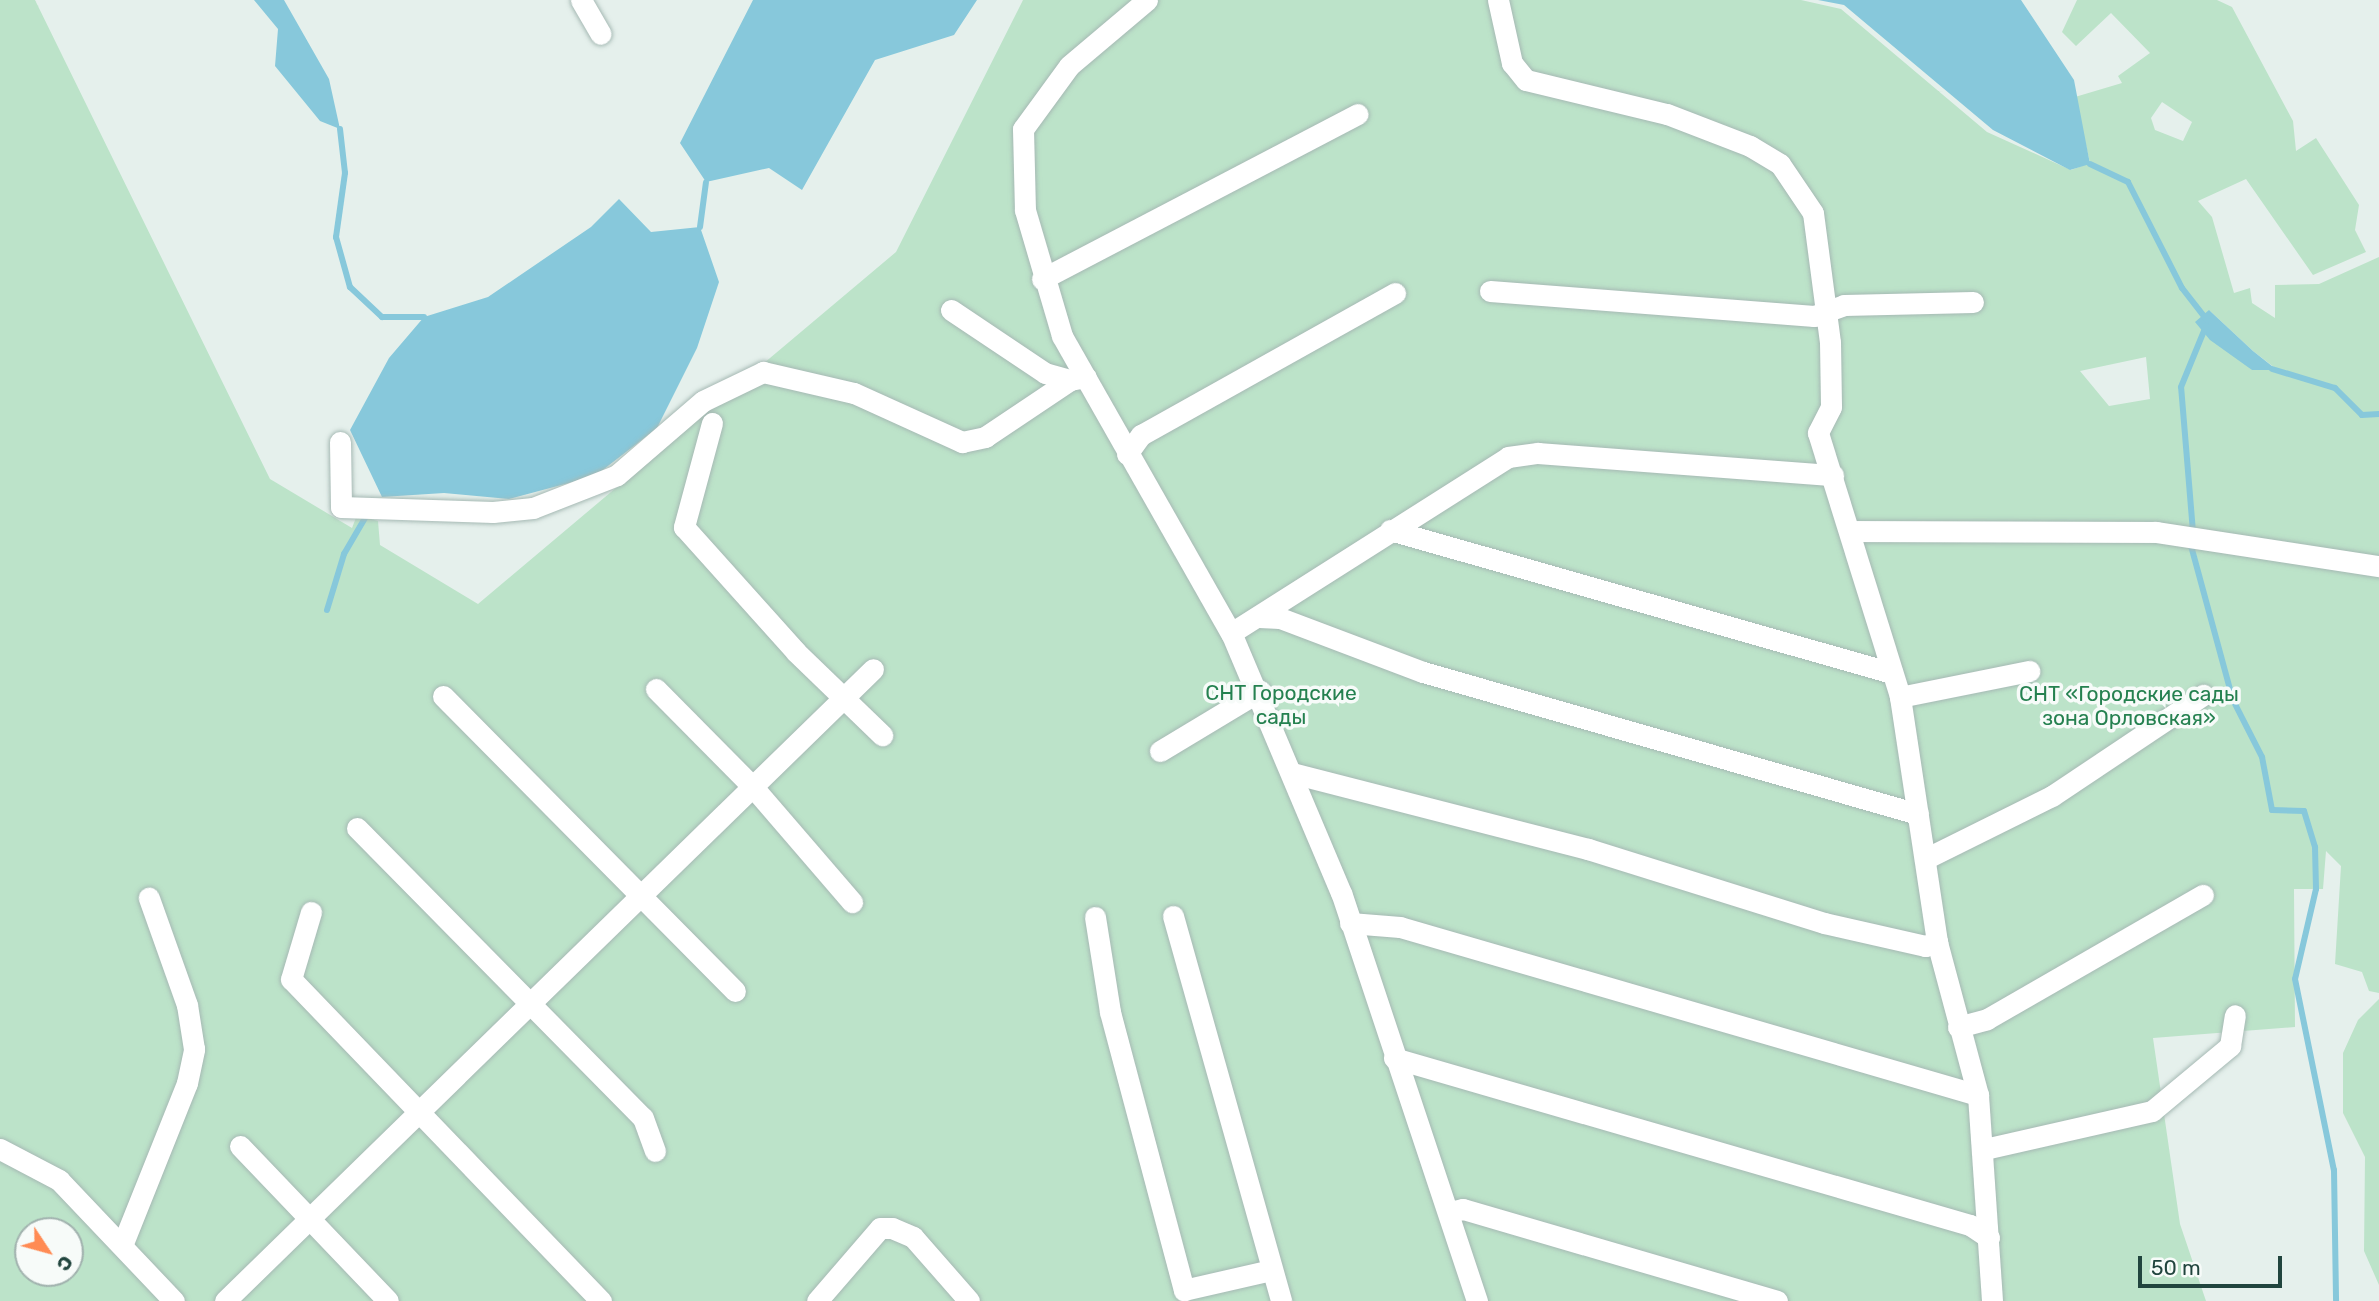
<!DOCTYPE html>
<meta charset="utf-8">
<style>
body{margin:0}
#map{position:relative;width:2379px;height:1301px;overflow:hidden;background:#e5f0ec;font-family:Rubik,sans-serif}
div>[style]{position:absolute}
.green>*{inset:0;background:#bce3c9}
.water>*{inset:0;background:#87c8db}
.stream>*{height:6px;margin:-3px;padding:0 3px;transform-origin:3px;border-radius:3px;background:#87c8db}
.roads{filter:drop-shadow(0 0 2px #a6b9b4) drop-shadow(0 0 2px #a6b9b4)}
.minor>*{height:21px;margin:-10.5px;padding:0 10.5px;transform-origin:10.5px;border-radius:10.5px;background:#fff}
span{translate:-50% -50%;white-space:nowrap;text-align:center;line-height:1.15;-webkit-text-stroke:7px #f7fbf9;paint-order:stroke}
.park-label{font-size:21px;color:#258150}
.north{position:absolute;left:14px;top:1217px;width:70px;height:70px;box-sizing:border-box;background:#f7fbf9;border:2px solid #a1b2ae;border-radius:50%;rotate:126deg;font-size:19px;font-weight:700;line-height:28px;text-align:center;color:#21453e}
.north::after{content:'';display:block;margin:auto;width:24px;height:32px;background:#ff8b54;clip-path:polygon(50% 0,100% 100%,50% 72%,0 100%)}
.scale{position:absolute;left:2138px;top:1256px;width:144px;height:32px;box-sizing:border-box;border:4px solid #21453e;border-top:0;padding-left:9px;font-size:21px;line-height:24px;white-space:nowrap;color:#21453e;-webkit-text-stroke:5px #f7fbf9;paint-order:stroke}
</style>
<div id="map">
<div class="green">
<i style="clip-path:polygon(evenodd,0 0,35px 0,270px 479px,352px 528px,357px 515px,378px 521px,380px 545px,478px 604px,896px 252px,1023px 0,1801px 0,1841px 9px,1987px 132px,2071px 170px,2090px 163px,2075px 97px,2122px 83px,2118px 76px,2150px 53px,2111px 13px,2076px 46px,2062px 32px,2077px 0,2217px 0,2232px 7px,2293px 121px,2296px 151px,2316px 138px,2359px 205px,2355px 230px,2366px 252px,2313px 275px,2246px 179px,2198px 201px,2212px 217px,2234px 293px,2250px 288px,2252px 303px,2275px 318px,2275px 285px,2319px 284px,2379px 257px,2379px 993px,2369px 991px,2362px 972px,2335px 964px,2341px 866px,2326px 851px,2323px 889px,2294px 889px,2295px 1027px,2153px 1038px,2180px 1224px,2206px 1301px,0 1301px,0 0,2162px 102px,2192px 122px,2183px 141px,2155px 130px,2151px 118px,2162px 102px,0 0,2209px 310px,2253px 351px,2275px 368px,2252px 370px,2209px 310px,0 0,2146px 357px,2150px 399px,2109px 406px,2080px 371px,2146px 357px,0 0,28px 1231px,70px 1231px,70px 1273px,28px 1273px,28px 1231px)"></i>
<i style="clip-path:polygon(2379px 999px,2379px 1285px,2364px 1251px,2365px 1157px,2343px 1113px,2343px 1053px,2358px 1020px)"></i>
</div>
<div class="water">
<i style="clip-path:polygon(254px 0,284px 0,329px 79px,340px 129px,320px 121px,275px 66px,278px 29px)"></i>
<i style="clip-path:polygon(753px 0,977px 0,954px 35px,875px 60px,802px 190px,769px 168px,706px 182px,680px 143px)"></i>
<i style="clip-path:polygon(1818px 0,2021px 0,2074px 80px,2090px 164px,2070px 170px,1993px 130px,1844px 5px)"></i>
<i style="clip-path:polygon(619px 199px,651px 232px,700px 227px,719px 282px,697px 348px,657px 428px,595px 476px,509px 499px,444px 493px,382px 497px,350px 430px,389px 358px,424px 317px,488px 297px,591px 227px)"></i>
<i style="clip-path:polygon(2209px 310px,2253px 351px,2277px 370px,2252px 370px,2210px 340px,2195px 322px)"></i>
</div>
<div class="stream">
<i style="left:340px;top:129px;width:44px;rotate:83.5deg"></i>
<i style="left:345px;top:173px;width:65px;rotate:98deg"></i>
<i style="left:336px;top:237px;width:52px;rotate:74.4deg"></i>
<i style="left:350px;top:287px;width:44px;rotate:43.2deg"></i>
<i style="left:382px;top:317px;width:42px"></i>
<i style="left:2090px;top:164px;width:42px;rotate:25.3deg"></i>
<i style="left:2128px;top:182px;width:119px;rotate:63deg"></i>
<i style="left:2182px;top:288px;width:41px;rotate:52deg"></i>
<i style="left:700px;top:227px;width:45px;rotate:-82.4deg"></i>
<i style="left:2272px;top:369px;width:66px;rotate:16.8deg"></i>
<i style="left:2335px;top:388px;width:38px;rotate:45deg"></i>
<i style="left:2362px;top:415px;width:17px;rotate:-3deg"></i>
<i style="left:2193px;top:532px;width:145px;rotate:-94.7deg"></i>
<i style="left:2181px;top:387px;width:66px;rotate:-67.7deg"></i>
<i style="left:2190px;top:542px;width:164px;rotate:74.8deg"></i>
<i style="left:2233px;top:700px;width:64px;rotate:63deg"></i>
<i style="left:2262px;top:757px;width:54px;rotate:79.3deg"></i>
<i style="left:2272px;top:810px;width:32px;rotate:2deg"></i>
<i style="left:2304px;top:811px;width:38px;rotate:73deg"></i>
<i style="left:2315px;top:847px;width:42px;rotate:88.6deg"></i>
<i style="left:2316px;top:889px;width:92px;rotate:103.1deg"></i>
<i style="left:2295px;top:979px;width:195px;rotate:78.5deg"></i>
<i style="left:2334px;top:1170px;width:131px;rotate:89.1deg"></i>
<i style="left:327px;top:610px;width:59px;rotate:-73.1deg"></i>
<i style="left:344px;top:554px;width:48px;rotate:-59.7deg"></i>
</div>
<div class="roads">
<div class="minor">
<i style="left:581px;top:0;width:39px;rotate:60deg"></i>
<i style="left:1147px;top:0;width:102px;rotate:139.8deg"></i>
<i style="left:1069px;top:66px;width:78px;rotate:126.1deg"></i>
<i style="left:1023px;top:129px;width:81px;rotate:88.6deg"></i>
<i style="left:1025px;top:210px;width:131px;rotate:73.6deg"></i>
<i style="left:1062px;top:336px;width:342px;rotate:60.4deg"></i>
<i style="left:1498px;top:0;width:65px;rotate:77.5deg"></i>
<i style="left:1512px;top:63px;width:22px;rotate:51deg"></i>
<i style="left:1526px;top:80px;width:145px;rotate:13.6deg"></i>
<i style="left:1667px;top:114px;width:89px;rotate:21.1deg"></i>
<i style="left:1750px;top:146px;width:35px;rotate:31deg"></i>
<i style="left:1780px;top:164px;width:59px;rotate:56deg"></i>
<i style="left:1813px;top:213px;width:130px;rotate:82.5deg"></i>
<i style="left:1830px;top:342px;width:65px;rotate:89.1deg"></i>
<i style="left:1831px;top:407px;width:29px;rotate:117deg"></i>
<i style="left:1818px;top:433px;width:276px;rotate:72.7deg"></i>
<i style="left:1900px;top:697px;width:248px;rotate:81.4deg"></i>
<i style="left:1937px;top:942px;width:158px;rotate:75deg"></i>
<i style="left:1978px;top:1095px;width:206px;rotate:86.1deg"></i>
<i style="left:1042px;top:279px;width:356px;rotate:-27.6deg"></i>
<i style="left:1490px;top:291px;width:325px;rotate:4.4deg"></i>
<i style="left:1814px;top:316px;width:32px;rotate:-20deg"></i>
<i style="left:1844px;top:305px;width:129px;rotate:-1.3deg"></i>
<i style="left:951px;top:310px;width:113px;rotate:33.8deg"></i>
<i style="left:1045px;top:373px;width:26px;rotate:16deg"></i>
<i style="left:712px;top:423px;width:108px;rotate:105.1deg"></i>
<i style="left:684px;top:527px;width:168px;rotate:48.1deg"></i>
<i style="left:796px;top:652px;width:120px;rotate:44deg"></i>
<i style="left:340px;top:442px;width:65px;rotate:89.1deg"></i>
<i style="left:341px;top:507px;width:152px;rotate:1.9deg"></i>
<i style="left:493px;top:512px;width:40px;rotate:-5.7deg"></i>
<i style="left:533px;top:508px;width:90px;rotate:-21.4deg"></i>
<i style="left:617px;top:475px;width:113px;rotate:-40.7deg"></i>
<i style="left:703px;top:401px;width:67px;rotate:-25.8deg"></i>
<i style="left:763px;top:372px;width:93px;rotate:13deg"></i>
<i style="left:854px;top:393px;width:119px;rotate:24.4deg"></i>
<i style="left:962px;top:442px;width:24px;rotate:-12deg"></i>
<i style="left:985px;top:437px;width:102px;rotate:-33.8deg"></i>
<i style="left:1070px;top:380px;width:16px;rotate:-11deg"></i>
<i style="left:1127px;top:454px;width:24px;rotate:-54deg"></i>
<i style="left:1141px;top:435px;width:291px;rotate:-29.2deg"></i>
<i style="left:1390px;top:530px;width:522px;rotate:15.9deg"></i>
<i style="left:1852px;top:531px;width:304px;rotate:0.2deg"></i>
<i style="left:2156px;top:532px;width:226px;rotate:8.7deg"></i>
<i style="left:1259px;top:617px;width:21px;rotate:3deg"></i>
<i style="left:1280px;top:618px;width:153px;rotate:20.7deg"></i>
<i style="left:1423px;top:672px;width:515px;rotate:16.01deg"></i>
<i style="left:656px;top:689px;width:138px;rotate:45.3deg"></i>
<i style="left:753px;top:787px;width:152px;rotate:49.3deg"></i>
<i style="left:443px;top:696px;width:415px;rotate:45.3deg"></i>
<i style="left:1900px;top:697px;width:132px;rotate:-11.4deg"></i>
<i style="left:1160px;top:751px;width:117px;rotate:-31deg"></i>
<i style="left:1292px;top:773px;width:306px;rotate:14.4deg"></i>
<i style="left:1588px;top:849px;width:247px;rotate:17.4deg"></i>
<i style="left:1824px;top:923px;width:104px;rotate:12.8deg"></i>
<i style="left:1925px;top:946px;width:13px;rotate:-18deg"></i>
<i style="left:357px;top:828px;width:407px;rotate:45.4deg"></i>
<i style="left:643px;top:1118px;width:35px;rotate:70deg"></i>
<i style="left:1925px;top:859px;width:142px;rotate:-26.4deg"></i>
<i style="left:2052px;top:796px;width:182px;rotate:-33.8deg"></i>
<i style="left:311px;top:912px;width:70px;rotate:106.6deg"></i>
<i style="left:291px;top:979px;width:447px;rotate:46.1deg"></i>
<i style="left:1173px;top:916px;width:400px;rotate:74.3deg"></i>
<i style="left:1095px;top:917px;width:96px;rotate:81deg"></i>
<i style="left:1110px;top:1012px;width:288px;rotate:75.1deg"></i>
<i style="left:1184px;top:1290px;width:89px;rotate:-12.9deg"></i>
<i style="left:1350px;top:923px;width:50px;rotate:4.6deg"></i>
<i style="left:1400px;top:927px;width:602px;rotate:16.21deg"></i>
<i style="left:1958px;top:1027px;width:30px;rotate:-15deg"></i>
<i style="left:1987px;top:1019px;width:249px;rotate:-29.9deg"></i>
<i style="left:1394px;top:1058px;width:600px;rotate:16.17deg"></i>
<i style="left:1970px;top:1225px;width:23px;rotate:34deg"></i>
<i style="left:240px;top:1146px;width:214px;rotate:46.3deg"></i>
<i style="left:0;top:1149px;width:67px;rotate:27.7deg"></i>
<i style="left:59px;top:1180px;width:167px;rotate:46.5deg"></i>
<i style="left:1985px;top:1149px;width:171px;rotate:-12.8deg"></i>
<i style="left:2152px;top:1111px;width:102px;rotate:-39.8deg"></i>
<i style="left:2230px;top:1046px;width:31px;rotate:-81deg"></i>
<i style="left:1450px;top:1212px;width:13px;rotate:-13deg"></i>
<i style="left:1463px;top:1209px;width:327px;rotate:16.3deg"></i>
<i style="left:123px;top:1243px;width:172px;rotate:-68.2deg"></i>
<i style="left:187px;top:1083px;width:35px;rotate:-78deg"></i>
<i style="left:194px;top:1049px;width:45px;rotate:-99deg"></i>
<i style="left:187px;top:1005px;width:114px;rotate:-109.6deg"></i>
<i style="left:225px;top:1301px;width:905px;rotate:-44.28deg"></i>
<i style="left:817px;top:1301px;width:96px;rotate:-49.2deg"></i>
<i style="left:880px;top:1228px;width:12px"></i>
<i style="left:892px;top:1228px;width:23px;rotate:23deg"></i>
<i style="left:913px;top:1237px;width:85px;rotate:48.8deg"></i>
<i style="left:1477px;top:1301px;width:430px;rotate:-108.4deg"></i>
<i style="left:1341px;top:893px;width:282px;rotate:-112.9deg"></i>
<i style="left:1231px;top:633px;width:328px;rotate:-32.4deg"></i>
<i style="left:1508px;top:457px;width:30px;rotate:-8deg"></i>
<i style="left:1538px;top:453px;width:296px;rotate:4.3deg"></i>
</div>
</div>
<div class="park-label">
<span style="left:1281px;top:705px">СНТ Городские<br>сады</span>
<span style="left:2129px;top:706px">СНТ «Городские сады<br>зона Орловская»</span>
</div>
<div class="north">С</div>
<div class="scale">50 m</div>
</div>
